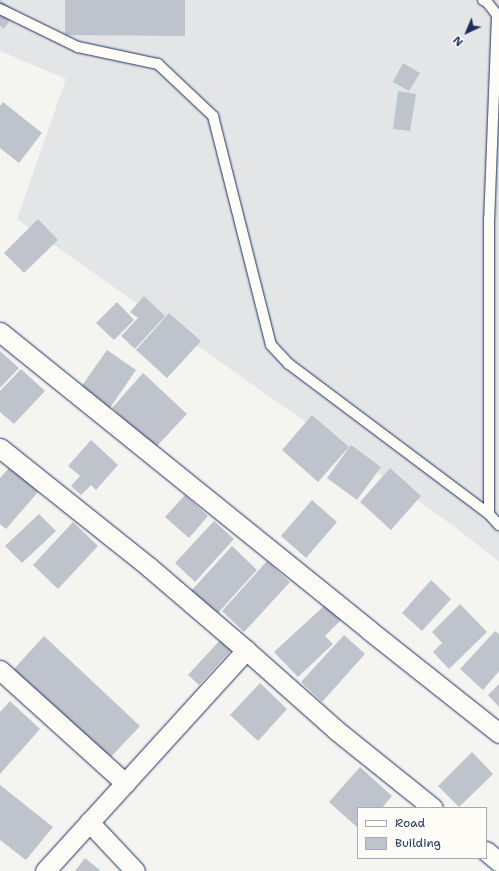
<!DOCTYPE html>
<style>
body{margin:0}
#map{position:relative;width:499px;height:871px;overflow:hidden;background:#f4f4f1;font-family:"Shantell Sans",sans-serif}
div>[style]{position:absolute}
.built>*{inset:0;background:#e4e5e6}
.building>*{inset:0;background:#bfc3cc}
.roads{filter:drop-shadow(0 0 1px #1b2f5e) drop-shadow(0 0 1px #1b2f5e)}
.lane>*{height:10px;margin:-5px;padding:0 5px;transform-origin:5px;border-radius:5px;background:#fdfcf7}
.street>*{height:19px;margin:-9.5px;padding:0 9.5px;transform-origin:9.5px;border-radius:9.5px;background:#fdfcf7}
span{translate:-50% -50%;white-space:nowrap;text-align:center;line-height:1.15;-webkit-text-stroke:3px #fdfcf7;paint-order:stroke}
.legend{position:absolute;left:357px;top:807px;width:130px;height:52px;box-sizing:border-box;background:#fdfcf7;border:1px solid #a3aaba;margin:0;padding:5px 7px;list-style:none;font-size:12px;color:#1b2f5e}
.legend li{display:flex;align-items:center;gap:8px;height:20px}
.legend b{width:20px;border:1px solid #a3aaba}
.north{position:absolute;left:447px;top:12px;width:40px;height:40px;-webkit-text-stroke:3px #fdfcf7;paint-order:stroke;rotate:224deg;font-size:11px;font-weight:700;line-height:16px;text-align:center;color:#1b2f5e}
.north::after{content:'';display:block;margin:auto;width:14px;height:18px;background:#1b2f5e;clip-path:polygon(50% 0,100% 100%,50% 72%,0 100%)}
</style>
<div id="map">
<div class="built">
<i style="clip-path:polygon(0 0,499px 0,499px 562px,455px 527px,17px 219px,66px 79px,0 51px)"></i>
</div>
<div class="building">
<i style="clip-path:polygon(0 0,16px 11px,4px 29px,0 26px)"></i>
<i style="clip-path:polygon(65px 0,185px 0,185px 36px,65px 35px)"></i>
<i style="clip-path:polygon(403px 63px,420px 73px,409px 91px,393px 82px)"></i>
<i style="clip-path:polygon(398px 91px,416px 94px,410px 131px,393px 129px)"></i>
<i style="clip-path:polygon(3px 102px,42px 133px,19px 163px,0 148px,0 106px)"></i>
<i style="clip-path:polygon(38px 219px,58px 240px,24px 273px,4px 253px)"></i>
<i style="clip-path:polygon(144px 296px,165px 316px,135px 349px,121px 336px,138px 318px,130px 312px)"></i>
<i style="clip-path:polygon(117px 302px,134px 320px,114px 340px,96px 323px)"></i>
<i style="clip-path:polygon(169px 313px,201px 341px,167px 378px,136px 350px)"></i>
<i style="clip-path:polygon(107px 350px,136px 370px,110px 408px,81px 387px)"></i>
<i style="clip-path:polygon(0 351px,19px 368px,0 388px)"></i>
<i style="clip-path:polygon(21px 369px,45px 391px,14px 424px,0 412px,0 391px)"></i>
<i style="clip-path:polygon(143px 373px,187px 414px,155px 448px,112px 408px)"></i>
<i style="clip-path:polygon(312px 415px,349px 447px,318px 482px,282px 450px)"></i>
<i style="clip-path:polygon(91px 440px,118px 465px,96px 490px,91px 485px,81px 495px,71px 486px,80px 476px,68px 466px)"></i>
<i style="clip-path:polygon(351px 445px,381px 467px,357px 500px,327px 478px)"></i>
<i style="clip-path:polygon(10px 467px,38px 492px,6px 529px,0 524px,0 478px)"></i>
<i style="clip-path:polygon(390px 468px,421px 496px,391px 530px,360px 502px)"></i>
<i style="clip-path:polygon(185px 495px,208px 516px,189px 538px,165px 517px)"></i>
<i style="clip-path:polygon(312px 500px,337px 522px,306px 558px,281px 536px)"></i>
<i style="clip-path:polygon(39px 514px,56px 531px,22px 563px,5px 546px)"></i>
<i style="clip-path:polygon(214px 521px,234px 539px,195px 582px,175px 563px)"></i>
<i style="clip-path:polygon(73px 522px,98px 546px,58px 589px,33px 565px)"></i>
<i style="clip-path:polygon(232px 546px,257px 570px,217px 614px,191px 591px)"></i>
<i style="clip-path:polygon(267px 561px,290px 582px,244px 632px,222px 611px)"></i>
<i style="clip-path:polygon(431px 580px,451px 599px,422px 631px,402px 613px)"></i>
<i style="clip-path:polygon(326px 604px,341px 620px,325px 636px,333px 644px,298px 677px,274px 652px)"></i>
<i style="clip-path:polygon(460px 604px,487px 632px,449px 669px,433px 652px,442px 643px,432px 632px)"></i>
<i style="clip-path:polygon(495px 631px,499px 634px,499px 671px,483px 690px,460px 669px)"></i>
<i style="clip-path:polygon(344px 635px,365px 654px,322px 702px,301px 682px)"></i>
<i style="clip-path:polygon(44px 636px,140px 726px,109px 759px,13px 670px)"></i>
<i style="clip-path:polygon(221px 639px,232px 649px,199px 685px,188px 675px)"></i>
<i style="clip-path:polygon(260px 683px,287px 709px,258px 741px,230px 715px)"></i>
<i style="clip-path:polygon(499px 684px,499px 707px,488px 695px)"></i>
<i style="clip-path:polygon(10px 701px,40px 729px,0 774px,0 712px)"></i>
<i style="clip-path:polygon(472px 752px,493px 774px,459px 807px,438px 786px)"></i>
<i style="clip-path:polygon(360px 767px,392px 796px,382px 808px,358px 808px,358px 828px,329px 802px)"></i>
<i style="clip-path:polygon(0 785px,53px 827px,26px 860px,0 840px)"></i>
<i style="clip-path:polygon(85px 858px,101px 871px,75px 871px)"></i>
</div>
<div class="roads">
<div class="lane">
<i style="left:483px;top:0;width:4px;rotate:27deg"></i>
<i style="left:487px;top:2px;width:16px;rotate:52deg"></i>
<i style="left:497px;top:15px;width:204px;rotate:92.2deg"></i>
<i style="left:489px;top:219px;width:295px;rotate:90deg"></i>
<i style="left:489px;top:514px;width:15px;rotate:48deg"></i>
<i style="left:0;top:9px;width:87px;rotate:26deg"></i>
<i style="left:78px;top:47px;width:82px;rotate:12deg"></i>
<i style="left:158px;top:64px;width:76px;rotate:43.4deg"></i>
<i style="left:213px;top:116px;width:236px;rotate:75.8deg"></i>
<i style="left:271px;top:345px;width:26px;rotate:47deg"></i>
<i style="left:289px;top:364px;width:250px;rotate:36.9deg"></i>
</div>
<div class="street">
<i style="left:0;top:332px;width:474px;rotate:38.9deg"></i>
<i style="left:369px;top:630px;width:166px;rotate:38.4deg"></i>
<i style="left:0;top:448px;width:191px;rotate:38.6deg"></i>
<i style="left:149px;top:567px;width:128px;rotate:40.6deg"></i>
<i style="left:246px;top:650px;width:120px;rotate:41.6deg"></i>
<i style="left:336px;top:730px;width:124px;rotate:38.8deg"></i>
<i style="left:0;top:670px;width:169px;rotate:42.1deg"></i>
<i style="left:89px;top:822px;width:67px;rotate:46.8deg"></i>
<i style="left:486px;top:851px;width:17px;rotate:40deg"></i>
<i style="left:45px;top:871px;width:299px;rotate:-47.7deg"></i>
</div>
</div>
<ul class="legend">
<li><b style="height:5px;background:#fdfcf7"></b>Road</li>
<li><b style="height:11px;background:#bfc3cc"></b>Building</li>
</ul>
<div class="north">N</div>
</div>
